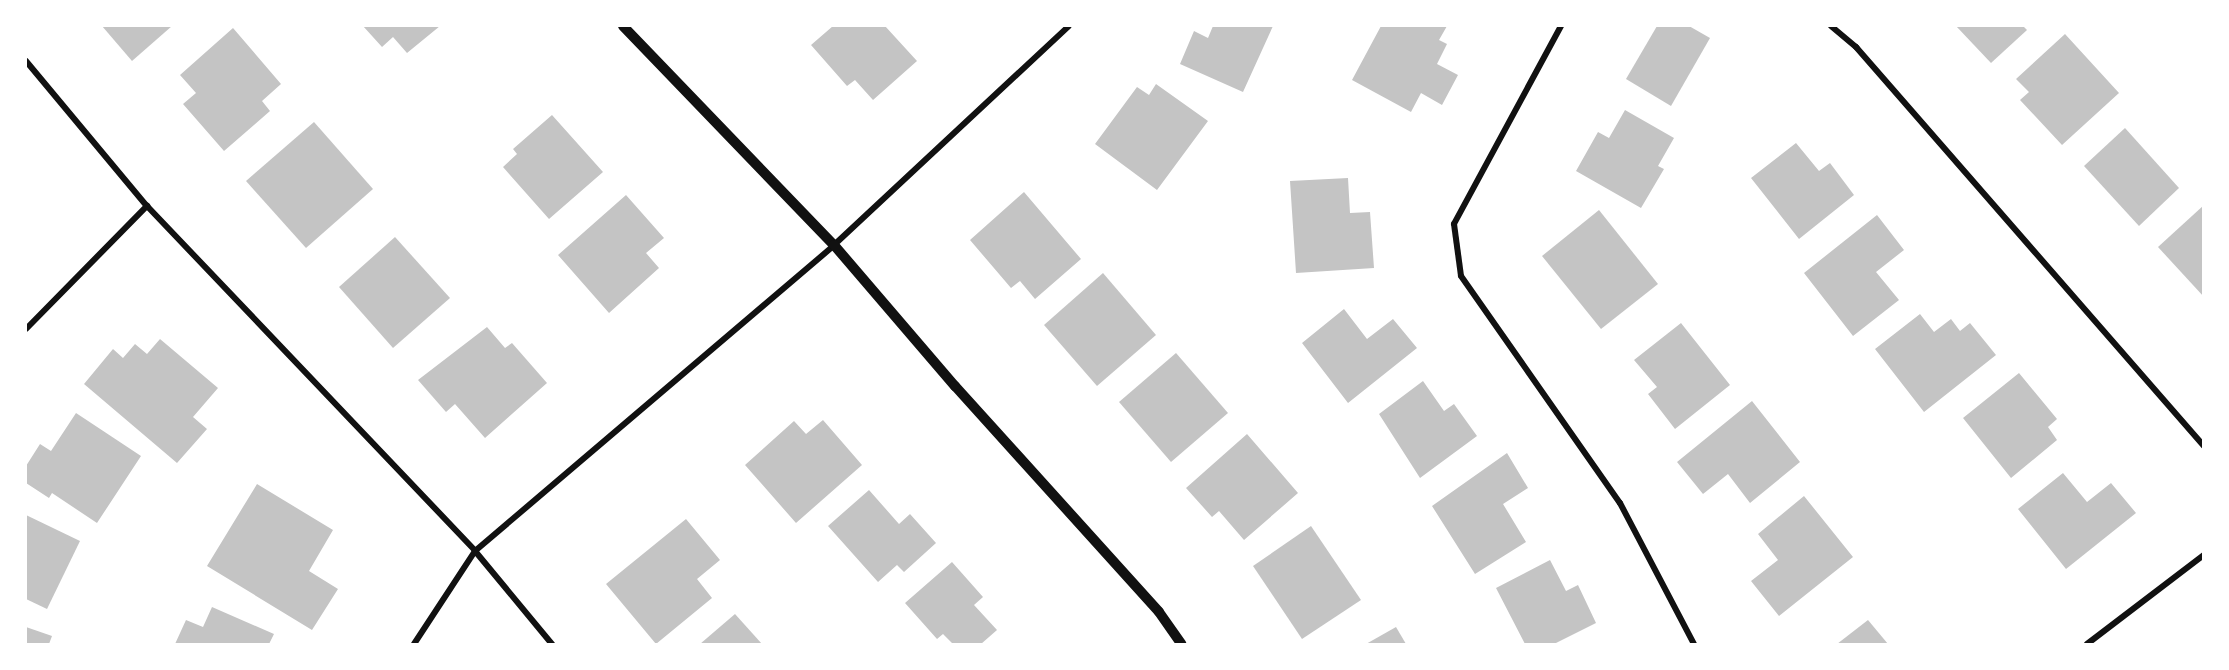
<!DOCTYPE html>
<style>
body{margin:0}
#map{position:relative;width:2229px;height:670px;overflow:hidden;background:#fff;font-family:"Roboto Condensed",sans-serif}
div>[style]{position:absolute}
.building>*{inset:0;background:#c4c4c4}
.minor>*{height:6px;margin:-3px;padding:0 3px;transform-origin:3px;border-radius:3px;background:#111}
.tertiary>*{height:10px;margin:-5px;padding:0 5px;transform-origin:5px;border-radius:5px;background:#111}
span{translate:-50% -50%;white-space:nowrap;text-align:center;line-height:1.15;-webkit-text-stroke:6px #fff;paint-order:stroke}
.frame{position:absolute;inset:0;border:27px solid #fff;pointer-events:none}
</style>
<div id="map">
<div class="building">
<i style="clip-path:polygon(102px 26px,172px 26px,132px 61px)"></i>
<i style="clip-path:polygon(363px 26px,440px 26px,407px 53px,393px 37px,382px 47px)"></i>
<i style="clip-path:polygon(833px 26px,885px 26px,917px 61px,873px 100px,855px 80px,847px 86px,811px 45px)"></i>
<i style="clip-path:polygon(1213px 26px,1273px 26px,1243px 92px,1180px 64px,1194px 31px,1208px 38px)"></i>
<i style="clip-path:polygon(1381px 26px,1447px 26px,1439px 40px,1447px 44px,1437px 64px,1458px 75px,1442px 105px,1421px 93px,1411px 112px,1352px 80px)"></i>
<i style="clip-path:polygon(1657px 26px,1689px 26px,1710px 38px,1671px 106px,1626px 79px)"></i>
<i style="clip-path:polygon(1956px 26px,2023px 26px,2027px 30px,1991px 63px)"></i>
<i style="clip-path:polygon(233px 28px,281px 84px,262px 101px,270px 111px,224px 151px,183px 104px,196px 93px,180px 75px)"></i>
<i style="clip-path:polygon(2065px 34px,2119px 93px,2062px 145px,2020px 100px,2029px 92px,2016px 79px)"></i>
<i style="clip-path:polygon(1156px 84px,1208px 121px,1157px 190px,1095px 144px,1137px 87px,1149px 95px)"></i>
<i style="clip-path:polygon(1625px 110px,1674px 138px,1658px 166px,1664px 169px,1641px 208px,1576px 171px,1598px 132px,1609px 138px)"></i>
<i style="clip-path:polygon(552px 115px,603px 172px,549px 219px,503px 167px,517px 154px,513px 149px)"></i>
<i style="clip-path:polygon(314px 122px,373px 189px,306px 248px,246px 181px)"></i>
<i style="clip-path:polygon(2125px 128px,2179px 188px,2139px 226px,2084px 166px)"></i>
<i style="clip-path:polygon(1796px 143px,1819px 171px,1830px 163px,1854px 195px,1799px 239px,1751px 178px)"></i>
<i style="clip-path:polygon(1348px 178px,1350px 213px,1370px 212px,1374px 268px,1296px 273px,1290px 181px)"></i>
<i style="clip-path:polygon(1024px 192px,1081px 259px,1035px 299px,1020px 281px,1011px 288px,970px 240px)"></i>
<i style="clip-path:polygon(626px 195px,664px 238px,646px 253px,659px 268px,609px 313px,558px 255px)"></i>
<i style="clip-path:polygon(2204px 205px,2204px 297px,2158px 247px)"></i>
<i style="clip-path:polygon(1599px 210px,1658px 284px,1601px 329px,1542px 256px)"></i>
<i style="clip-path:polygon(1877px 215px,1904px 250px,1876px 272px,1899px 300px,1853px 336px,1804px 273px)"></i>
<i style="clip-path:polygon(395px 237px,450px 298px,393px 348px,339px 287px)"></i>
<i style="clip-path:polygon(1103px 273px,1156px 335px,1097px 386px,1044px 325px)"></i>
<i style="clip-path:polygon(1344px 309px,1367px 339px,1393px 319px,1417px 348px,1348px 403px,1302px 343px)"></i>
<i style="clip-path:polygon(1920px 314px,1934px 332px,1951px 319px,1960px 331px,1970px 323px,1996px 355px,1924px 412px,1875px 349px)"></i>
<i style="clip-path:polygon(1681px 323px,1730px 385px,1675px 429px,1648px 394px,1657px 387px,1634px 360px)"></i>
<i style="clip-path:polygon(487px 327px,505px 348px,512px 343px,547px 383px,485px 438px,455px 404px,446px 412px,418px 380px)"></i>
<i style="clip-path:polygon(160px 339px,218px 388px,193px 417px,207px 429px,177px 463px,84px 384px,113px 349px,123px 358px,135px 344px,147px 354px)"></i>
<i style="clip-path:polygon(1176px 353px,1228px 413px,1171px 462px,1119px 402px)"></i>
<i style="clip-path:polygon(2019px 373px,2057px 419px,2048px 427px,2057px 440px,2011px 478px,1963px 418px)"></i>
<i style="clip-path:polygon(1423px 381px,1444px 411px,1454px 404px,1477px 436px,1420px 478px,1379px 414px)"></i>
<i style="clip-path:polygon(1752px 401px,1800px 462px,1750px 503px,1728px 474px,1703px 494px,1677px 462px)"></i>
<i style="clip-path:polygon(76px 413px,141px 456px,97px 523px,52px 493px,49px 498px,26px 483px,26px 466px,40px 444px,51px 451px)"></i>
<i style="clip-path:polygon(823px 420px,862px 465px,796px 523px,745px 465px,794px 421px,806px 434px)"></i>
<i style="clip-path:polygon(1247px 434px,1298px 493px,1244px 540px,1219px 511px,1212px 517px,1186px 488px)"></i>
<i style="clip-path:polygon(1507px 453px,1528px 488px,1503px 504px,1526px 542px,1475px 574px,1432px 506px)"></i>
<i style="clip-path:polygon(2063px 473px,2087px 502px,2111px 483px,2136px 513px,2066px 569px,2018px 509px)"></i>
<i style="clip-path:polygon(257px 484px,333px 530px,309px 571px,338px 589px,312px 630px,207px 566px)"></i>
<i style="clip-path:polygon(869px 490px,899px 524px,910px 514px,936px 543px,904px 572px,897px 565px,878px 582px,828px 526px)"></i>
<i style="clip-path:polygon(1804px 496px,1853px 557px,1779px 616px,1751px 581px,1778px 560px,1758px 534px)"></i>
<i style="clip-path:polygon(26px 515px,80px 541px,47px 609px,26px 599px)"></i>
<i style="clip-path:polygon(686px 519px,720px 560px,697px 579px,712px 598px,656px 644px,606px 584px)"></i>
<i style="clip-path:polygon(1311px 526px,1361px 600px,1302px 639px,1253px 566px)"></i>
<i style="clip-path:polygon(1550px 560px,1566px 591px,1578px 585px,1596px 623px,1554px 644px,1525px 644px,1496px 588px)"></i>
<i style="clip-path:polygon(952px 562px,983px 597px,974px 605px,997px 630px,981px 644px,953px 644px,943px 634px,937px 639px,905px 603px)"></i>
<i style="clip-path:polygon(212px 607px,274px 634px,269px 644px,175px 644px,186px 620px,203px 627px)"></i>
<i style="clip-path:polygon(735px 614px,762px 644px,700px 644px)"></i>
<i style="clip-path:polygon(1868px 620px,1888px 644px,1837px 644px)"></i>
<i style="clip-path:polygon(26px 627px,52px 636px,49px 644px,26px 644px)"></i>
<i style="clip-path:polygon(1396px 627px,1406px 644px,1366px 644px)"></i>
</div>
<div class="minor">
<i style="left:1561px;top:26px;width:225px;rotate:118.4deg"></i>
<i style="left:1454px;top:224px;width:52px;rotate:82.3deg"></i>
<i style="left:1461px;top:276px;width:277px;rotate:55deg"></i>
<i style="left:1620px;top:503px;width:159px;rotate:62.3deg"></i>
<i style="left:1831px;top:26px;width:33px;rotate:40deg"></i>
<i style="left:1856px;top:47px;width:529px;rotate:48.91deg"></i>
<i style="left:26px;top:61px;width:189px;rotate:50.2deg"></i>
<i style="left:147px;top:206px;width:476px;rotate:46.4deg"></i>
<i style="left:475px;top:551px;width:121px;rotate:50.4deg"></i>
<i style="left:26px;top:329px;width:173px;rotate:-45.5deg"></i>
<i style="left:414px;top:644px;width:111px;rotate:-56.7deg"></i>
<i style="left:475px;top:551px;width:472px;rotate:-40.4deg"></i>
<i style="left:834px;top:245px;width:321px;rotate:-43deg"></i>
<i style="left:2087px;top:644px;width:147px;rotate:-37.3deg"></i>
</div>
<div class="tertiary">
<i style="left:623px;top:26px;width:304px;rotate:46.1deg"></i>
<i style="left:834px;top:245px;width:186px;rotate:49.4deg"></i>
<i style="left:955px;top:386px;width:304px;rotate:47.9deg"></i>
<i style="left:1159px;top:612px;width:39px;rotate:55deg"></i>
</div>
<div class="frame"></div>
</div>
